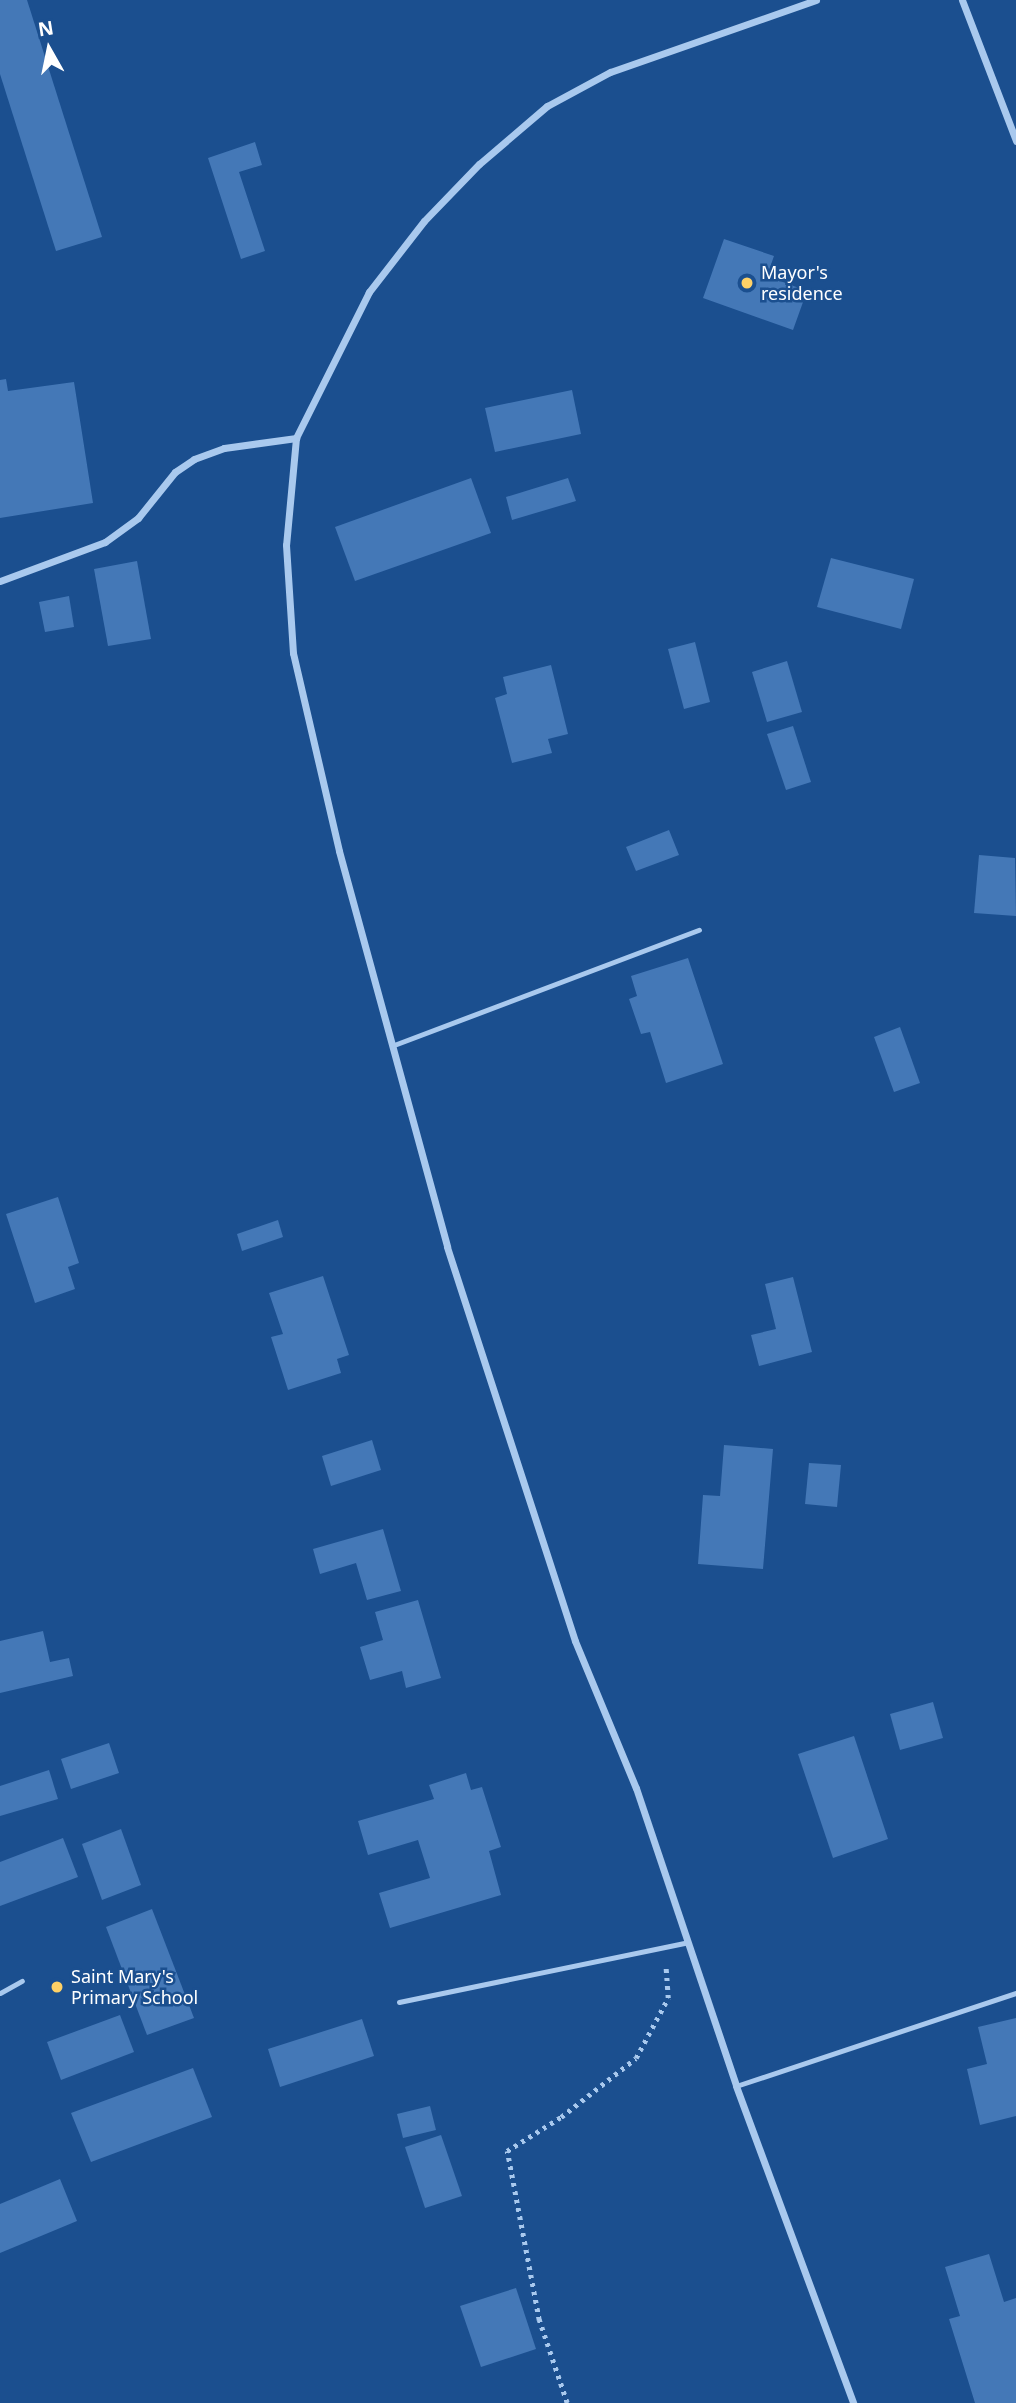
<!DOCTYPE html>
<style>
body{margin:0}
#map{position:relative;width:1016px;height:2403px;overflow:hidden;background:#1b4f8f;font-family:"Noto Sans",sans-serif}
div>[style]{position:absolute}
.building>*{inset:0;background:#4478b7}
.path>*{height:4.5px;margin-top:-2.25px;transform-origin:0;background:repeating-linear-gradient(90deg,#a9c9ee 0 3.5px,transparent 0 8.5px)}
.service>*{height:5px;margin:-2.5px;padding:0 2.5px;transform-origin:2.5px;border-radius:2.5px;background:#a9c9ee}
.minor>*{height:7px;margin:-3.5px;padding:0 3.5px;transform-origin:3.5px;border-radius:3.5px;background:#a9c9ee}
.dots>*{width:19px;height:19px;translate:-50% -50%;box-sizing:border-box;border:4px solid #1b4f8f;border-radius:50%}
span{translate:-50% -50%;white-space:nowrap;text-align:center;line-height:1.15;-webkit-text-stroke:5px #1b4f8f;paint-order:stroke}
.poi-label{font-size:18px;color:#fff}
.left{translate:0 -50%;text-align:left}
.north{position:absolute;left:14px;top:14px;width:70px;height:70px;-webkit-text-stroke:5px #1b4f8f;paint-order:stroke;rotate:351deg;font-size:19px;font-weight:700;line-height:28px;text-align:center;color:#fff}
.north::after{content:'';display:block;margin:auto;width:24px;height:32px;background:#fff;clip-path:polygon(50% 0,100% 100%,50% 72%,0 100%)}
</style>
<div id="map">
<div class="building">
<i style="clip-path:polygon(0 0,27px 0,102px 237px,56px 251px,0 74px)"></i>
<i style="clip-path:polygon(255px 142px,262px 165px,239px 172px,265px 251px,241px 259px,208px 158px)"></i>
<i style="clip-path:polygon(724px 239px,774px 256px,767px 276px,807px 291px,793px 330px,703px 298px)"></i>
<i style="clip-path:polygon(6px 379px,8px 391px,74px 382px,93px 503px,0 518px,0 380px)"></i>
<i style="clip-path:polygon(572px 390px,581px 434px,495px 452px,485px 408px)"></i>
<i style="clip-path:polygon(471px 478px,491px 533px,355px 581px,335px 527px)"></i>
<i style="clip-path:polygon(568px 478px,576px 501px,512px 520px,506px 497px)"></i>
<i style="clip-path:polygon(831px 558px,914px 579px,901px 629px,817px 607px)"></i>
<i style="clip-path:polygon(137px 561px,151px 639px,108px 646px,94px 569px)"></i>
<i style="clip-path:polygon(69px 596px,74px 627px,45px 632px,39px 602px)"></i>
<i style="clip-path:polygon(695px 642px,710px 702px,684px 709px,668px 649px)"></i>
<i style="clip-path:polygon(787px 661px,802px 712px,767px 722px,752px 672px)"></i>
<i style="clip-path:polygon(551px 665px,568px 734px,548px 739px,552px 753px,512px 763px,495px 698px,507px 694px,503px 677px)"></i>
<i style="clip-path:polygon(793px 726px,811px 782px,786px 790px,767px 734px)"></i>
<i style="clip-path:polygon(669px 830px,679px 855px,636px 871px,626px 847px)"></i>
<i style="clip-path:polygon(979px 855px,1015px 858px,1016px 916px,974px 913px)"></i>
<i style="clip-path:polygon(688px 958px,723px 1064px,666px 1083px,650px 1032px,641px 1034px,629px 999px,637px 996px,631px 976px)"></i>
<i style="clip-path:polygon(900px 1027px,920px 1083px,894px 1092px,874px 1037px)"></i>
<i style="clip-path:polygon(58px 1197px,79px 1263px,68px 1267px,75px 1289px,35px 1303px,6px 1214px)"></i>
<i style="clip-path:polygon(278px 1220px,283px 1237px,242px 1251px,237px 1234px)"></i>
<i style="clip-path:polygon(323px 1276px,349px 1355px,337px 1359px,341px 1373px,288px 1390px,271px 1337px,283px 1334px,269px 1293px)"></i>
<i style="clip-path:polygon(793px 1277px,812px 1352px,759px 1366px,751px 1335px,776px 1329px,765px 1284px)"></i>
<i style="clip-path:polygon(372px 1440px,381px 1470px,331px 1486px,322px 1456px)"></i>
<i style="clip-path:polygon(724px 1445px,773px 1449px,763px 1569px,698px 1564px,703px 1495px,720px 1496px)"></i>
<i style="clip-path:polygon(809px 1463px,841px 1465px,837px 1507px,805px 1504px)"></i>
<i style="clip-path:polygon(383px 1529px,401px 1591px,367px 1600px,356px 1563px,320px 1574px,313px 1549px)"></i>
<i style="clip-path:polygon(418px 1600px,441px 1678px,406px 1688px,402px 1671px,370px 1680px,360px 1647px,383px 1640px,375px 1612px)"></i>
<i style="clip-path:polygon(43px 1631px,50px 1662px,69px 1658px,73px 1676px,0 1693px,0 1641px)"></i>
<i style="clip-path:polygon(933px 1702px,943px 1738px,900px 1750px,890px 1714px)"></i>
<i style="clip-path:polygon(854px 1736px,888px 1839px,833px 1858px,798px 1754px)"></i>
<i style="clip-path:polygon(109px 1743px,119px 1773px,71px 1789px,61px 1759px)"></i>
<i style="clip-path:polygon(49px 1770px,58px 1799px,0 1816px,0 1786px)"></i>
<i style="clip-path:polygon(466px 1773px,471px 1790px,482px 1787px,501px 1847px,489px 1851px,501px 1895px,390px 1928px,379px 1893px,430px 1878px,418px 1840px,368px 1855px,358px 1821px,434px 1799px,429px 1785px)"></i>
<i style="clip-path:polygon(121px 1829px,141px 1885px,102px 1900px,82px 1844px)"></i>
<i style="clip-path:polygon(63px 1838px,78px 1877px,0 1906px,0 1862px)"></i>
<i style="clip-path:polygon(152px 1909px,194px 2018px,147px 2035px,106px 1927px)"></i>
<i style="clip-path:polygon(120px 2015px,134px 2052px,61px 2080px,47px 2042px)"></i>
<i style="clip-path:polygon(1016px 2018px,1016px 2116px,980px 2125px,967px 2069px,987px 2064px,978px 2027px)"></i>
<i style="clip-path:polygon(362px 2019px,374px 2056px,280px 2087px,268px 2049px)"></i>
<i style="clip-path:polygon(193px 2068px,212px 2117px,91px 2162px,71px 2113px)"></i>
<i style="clip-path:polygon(430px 2106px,436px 2130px,403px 2138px,397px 2114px)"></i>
<i style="clip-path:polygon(441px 2135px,462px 2196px,425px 2208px,405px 2147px)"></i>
<i style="clip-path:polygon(60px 2179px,77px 2221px,0 2253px,0 2204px)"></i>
<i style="clip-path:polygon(989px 2254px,1004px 2302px,1016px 2298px,1016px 2403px,975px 2403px,949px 2319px,960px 2316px,945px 2267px)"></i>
<i style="clip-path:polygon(516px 2288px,536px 2349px,481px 2367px,460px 2306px)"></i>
</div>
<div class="path">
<i style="left:567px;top:2403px;width:88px;rotate:-108.6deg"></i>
<i style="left:539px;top:2320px;width:172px;rotate:-100.7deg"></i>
<i style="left:507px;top:2151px;width:64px;rotate:-32.2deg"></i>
<i style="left:561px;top:2117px;width:95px;rotate:-38.2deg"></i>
<i style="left:636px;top:2058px;width:68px;rotate:-61.9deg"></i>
<i style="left:668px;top:1998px;width:30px;rotate:-94deg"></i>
</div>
<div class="service">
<i style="left:394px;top:1045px;width:326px;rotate:-20.7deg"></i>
<i style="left:0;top:1993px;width:25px;rotate:-29deg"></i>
<i style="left:399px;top:2002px;width:295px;rotate:-11.7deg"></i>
<i style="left:736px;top:2086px;width:295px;rotate:-18.4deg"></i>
</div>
<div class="minor">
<i style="left:816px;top:0;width:218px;rotate:160.7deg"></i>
<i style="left:610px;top:72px;width:72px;rotate:151.6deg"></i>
<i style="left:547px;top:106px;width:89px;rotate:139.5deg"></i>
<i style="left:479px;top:164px;width:79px;rotate:134deg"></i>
<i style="left:424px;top:221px;width:90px;rotate:127.8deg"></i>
<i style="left:369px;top:292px;width:163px;rotate:116.6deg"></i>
<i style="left:296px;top:438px;width:107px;rotate:95.3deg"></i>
<i style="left:286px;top:545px;width:108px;rotate:86.3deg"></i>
<i style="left:293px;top:653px;width:203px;rotate:76.9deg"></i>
<i style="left:339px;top:851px;width:410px;rotate:74.7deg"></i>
<i style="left:447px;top:1247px;width:414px;rotate:72deg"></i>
<i style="left:575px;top:1641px;width:159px;rotate:67.5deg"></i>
<i style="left:636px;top:1788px;width:314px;rotate:71.4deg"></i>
<i style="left:736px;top:2086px;width:338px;rotate:69.7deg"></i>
<i style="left:962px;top:0;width:151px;rotate:69deg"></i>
<i style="left:0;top:581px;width:112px;rotate:-20.4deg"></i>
<i style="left:105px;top:542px;width:41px;rotate:-36deg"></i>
<i style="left:138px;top:518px;width:59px;rotate:-51.2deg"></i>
<i style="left:175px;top:472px;width:23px;rotate:-34deg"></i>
<i style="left:194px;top:459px;width:32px;rotate:-20deg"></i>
<i style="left:224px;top:448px;width:73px;rotate:-7.9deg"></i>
</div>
<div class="dots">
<i style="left:747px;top:283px;background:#ffd166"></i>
<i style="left:57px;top:1987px;background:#ffd166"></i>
</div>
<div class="poi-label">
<span class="left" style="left:761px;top:283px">Mayor's<br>residence</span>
<span class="left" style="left:71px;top:1987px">Saint Mary's<br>Primary School</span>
</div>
<div class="north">N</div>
</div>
